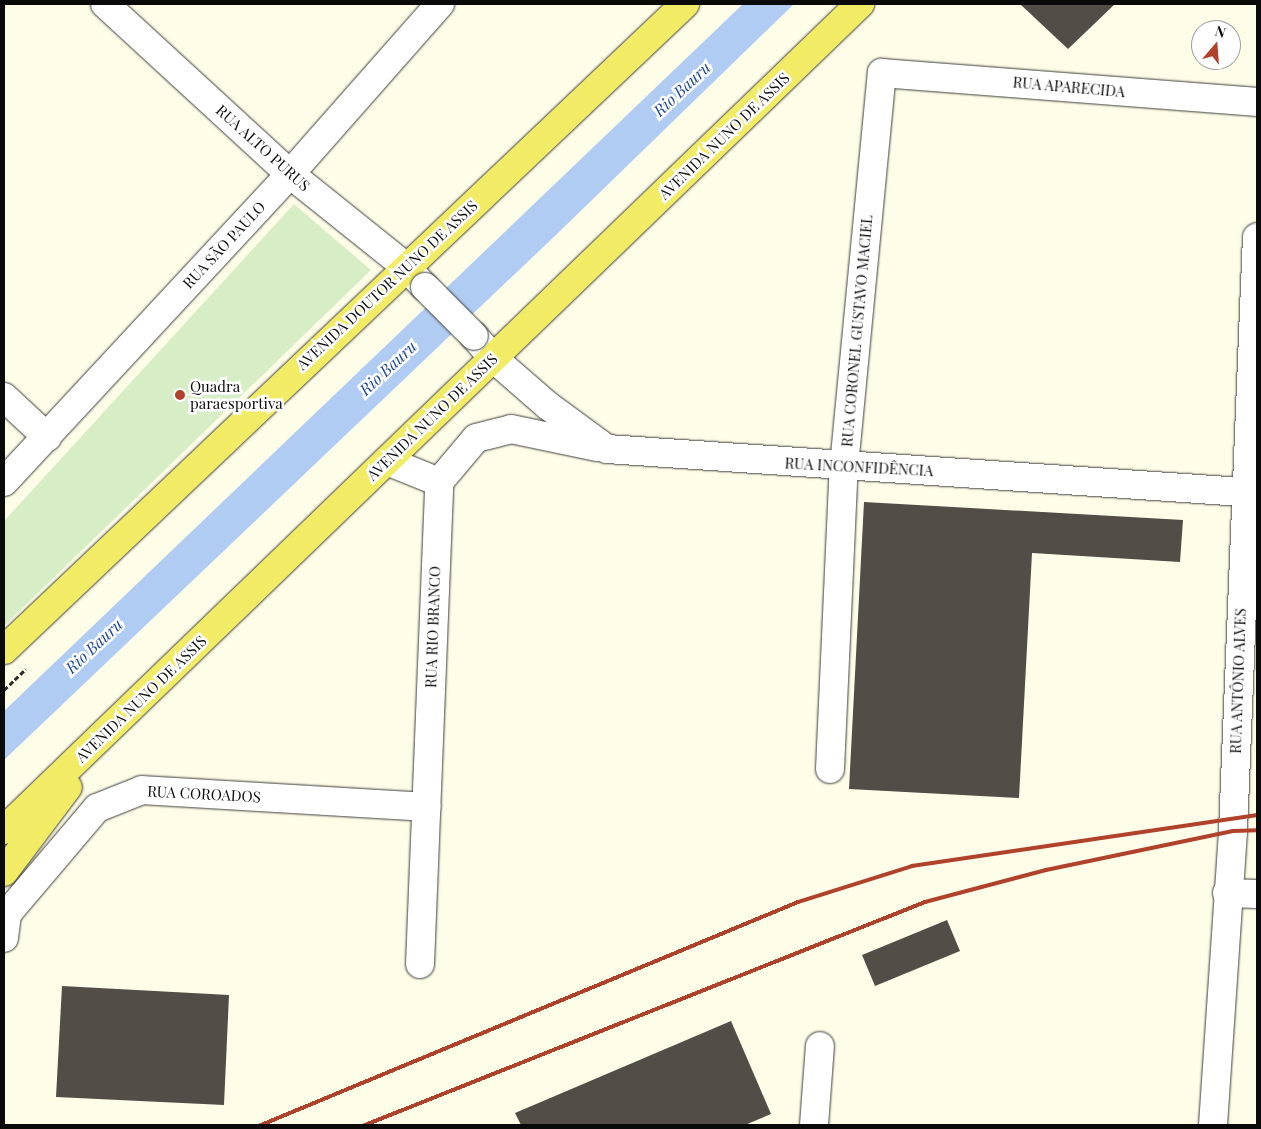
<!DOCTYPE html>
<meta charset="utf-8">
<style>
body{margin:0}
#map{position:relative;width:1261px;height:1129px;overflow:hidden;background:#fefee8;font-family:"Playfair Display",serif}
div>[style]{position:absolute}
.pitch>*{inset:0;background:#d7edc6}
.water>*{inset:0;background:#b0ccf2}
.building>*{inset:0;background:#524d47}
.path>*{height:3px;margin-top:-1.5px;transform-origin:0;background:repeating-linear-gradient(90deg,#2c2c2c 0 5px,transparent 0 7.5px)}
.roads{filter:drop-shadow(0 0 1px #3d3d3d) drop-shadow(0 0 1px #3d3d3d)}
.minor>*{height:28px;margin:-14px;padding:0 14px;transform-origin:14px;border-radius:14px;background:#fff}
.major>*{height:28px;margin:-14px;padding:0 14px;transform-origin:14px;border-radius:14px;background:#f1eb65}
.rail>*{height:4px;margin:-2px;padding:0 2px;transform-origin:2px;border-radius:2px;background:#b0412b}
.bridges{filter:drop-shadow(0 0 1px #3d3d3d) drop-shadow(0 0 1px #3d3d3d)}
.minor-bridge>*{height:28px;margin:-14px;padding:0 14px;transform-origin:14px;border-radius:14px;background:#fff}
.dots>*{width:14px;height:14px;translate:-50% -50%;box-sizing:border-box;border:2px solid #fff;border-radius:50%}
span{translate:-50% -50%;white-space:nowrap;text-align:center;line-height:1.15;-webkit-text-stroke:5px #fff;paint-order:stroke}
.street-label{font-size:15px;color:#0a0a0a}
.poi-label{font-size:15px;color:#0a0a0a}
.left{translate:0 -50%;text-align:left}
.water-label{font-size:16px;color:#1c4693;font-style:italic}
.frame{position:absolute;inset:0;border:5px solid #0a0a0a;pointer-events:none}
.north{position:absolute;left:1191px;top:20px;width:50px;height:50px;box-sizing:border-box;background:#fff;border:1px solid #9d9d9d;border-radius:50%;rotate:18deg;font-size:14px;font-weight:700;line-height:20px;text-align:center;color:#0a0a0a}
.north::after{content:'';display:block;margin:auto;width:18px;height:22px;background:#b0412b;clip-path:polygon(50% 0,100% 100%,50% 72%,0 100%)}
</style>
<div id="map">
<div class="pitch">
<i style="clip-path:polygon(294px 204px,371px 270px,4px 626px,4px 521px)"></i>
</div>
<div class="water">
<i style="clip-path:polygon(743px 4px,794px 4px,559px 232px,4px 760px,4px 711px)"></i>
</div>
<div class="building">
<i style="clip-path:polygon(1020px 4px,1115px 4px,1068px 49px)"></i>
<i style="clip-path:polygon(864px 502px,1183px 520px,1180px 562px,1032px 553px,1019px 798px,849px 789px)"></i>
<i style="clip-path:polygon(947px 920px,960px 951px,875px 986px,862px 955px)"></i>
<i style="clip-path:polygon(62px 986px,229px 995px,224px 1105px,56px 1097px)"></i>
<i style="clip-path:polygon(731px 1021px,771px 1114px,745px 1125px,521px 1125px,515px 1113px)"></i>
</div>
<div class="path">
<i style="left:4px;top:690px;width:30px;rotate:-44deg"></i>
</div>
<div class="roads">
<div class="minor">
<i style="left:105px;top:4px;width:251px;rotate:42.6deg"></i>
<i style="left:290px;top:174px;width:149px;rotate:38.7deg"></i>
<i style="left:406px;top:267px;width:26px;rotate:47deg"></i>
<i style="left:474px;top:336px;width:29px;rotate:49deg"></i>
<i style="left:493px;top:358px;width:72px;rotate:41deg"></i>
<i style="left:547px;top:405px;width:74px;rotate:36.3deg"></i>
<i style="left:607px;top:449px;width:651px;rotate:3.87deg"></i>
<i style="left:4px;top:397px;width:59px;rotate:42.9deg"></i>
<i style="left:387px;top:461px;width:56px;rotate:22deg"></i>
<i style="left:4px;top:482px;width:420px;rotate:-47.1deg"></i>
<i style="left:290px;top:174px;width:227px;rotate:-48.6deg"></i>
<i style="left:830px;top:769px;width:303px;rotate:-87.4deg"></i>
<i style="left:844px;top:466px;width:395px;rotate:-84.5deg"></i>
<i style="left:882px;top:73px;width:376px;rotate:4.4deg"></i>
<i style="left:1227px;top:893px;width:30px;rotate:2deg"></i>
<i style="left:4px;top:912px;width:4px;rotate:34deg"></i>
<i style="left:7px;top:914px;width:139px;rotate:-49.7deg"></i>
<i style="left:97px;top:808px;width:48px;rotate:-21.8deg"></i>
<i style="left:142px;top:790px;width:285px;rotate:3.4deg"></i>
<i style="left:4px;top:938px;width:24px;rotate:-83deg"></i>
<i style="left:420px;top:964px;width:482px;rotate:-87.7deg"></i>
<i style="left:439px;top:482px;width:57px;rotate:-49.9deg"></i>
<i style="left:476px;top:438px;width:36px;rotate:-14deg"></i>
<i style="left:511px;top:429px;width:88px;rotate:11.8deg"></i>
<i style="left:814px;top:1125px;width:79px;rotate:-85.7deg"></i>
<i style="left:1213px;top:1125px;width:295px;rotate:-86.1deg"></i>
<i style="left:1233px;top:831px;width:594px;rotate:-87.69deg"></i>
</div>
<div class="major">
<i style="left:4px;top:650px;width:939px;rotate:-43.49deg"></i>
<i style="left:4px;top:830px;width:1190px;rotate:-43.98deg"></i>
<i style="left:4px;top:872px;width:106px;rotate:-53deg"></i>
</div>
</div>
<div class="rail">
<i style="left:261px;top:1125px;width:581px;rotate:-22.55deg"></i>
<i style="left:798px;top:902px;width:120px;rotate:-17.5deg"></i>
<i style="left:912px;top:866px;width:349px;rotate:-8.4deg"></i>
<i style="left:365px;top:1125px;width:603px;rotate:-21.71deg"></i>
<i style="left:925px;top:902px;width:125px;rotate:-14.8deg"></i>
<i style="left:1046px;top:870px;width:191px;rotate:-11.8deg"></i>
<i style="left:1233px;top:831px;width:24px;rotate:-2deg"></i>
</div>
<div class="bridges">
<div class="minor-bridge">
<i style="left:425px;top:287px;width:69px;rotate:45deg"></i>
</div>
</div>
<div class="dots">
<i style="left:180px;top:395px;background:#b0412b"></i>
</div>
<div class="street-label">
<span style="left:1069px;top:87px;rotate:5deg">RUA APARECIDA</span>
<span style="left:724px;top:136px;rotate:-44deg">AVENIDA NUNO DE ASSIS</span>
<span style="left:263px;top:148px;rotate:42deg">RUA ALTO PURUS</span>
<span style="left:224px;top:245px;rotate:-47deg">RUA SÃO PAULO</span>
<span style="left:387px;top:285px;rotate:-43deg">AVENIDA DOUTOR NUNO DE ASSIS</span>
<span style="left:857px;top:331px;rotate:-85deg">RUA CORONEL GUSTAVO MACIEL</span>
<span style="left:432px;top:417px;rotate:-44deg">AVENIDA NUNO DE ASSIS</span>
<span style="left:859px;top:467px;rotate:3deg">RUA INCONFIDÊNCIA</span>
<span style="left:433px;top:627px;rotate:-88deg">RUA RIO BRANCO</span>
<span style="left:1238px;top:681px;rotate:-88deg">RUA ANTÔNIO ALVES</span>
<span style="left:141px;top:699px;rotate:-44deg">AVENIDA NUNO DE ASSIS</span>
<span style="left:204px;top:794px;rotate:3deg">RUA COROADOS</span>
</div>
<div class="poi-label">
<span class="left" style="left:190px;top:395px">Quadra<br>paraesportiva</span>
</div>
<div class="water-label">
<span style="left:682px;top:89px;rotate:-43deg">Rio Bauru</span>
<span style="left:388px;top:368px;rotate:-43deg">Rio Bauru</span>
<span style="left:94px;top:646px;rotate:-43deg">Rio Bauru</span>
</div>
<div class="frame"></div>
<div class="north">N</div>
</div>
